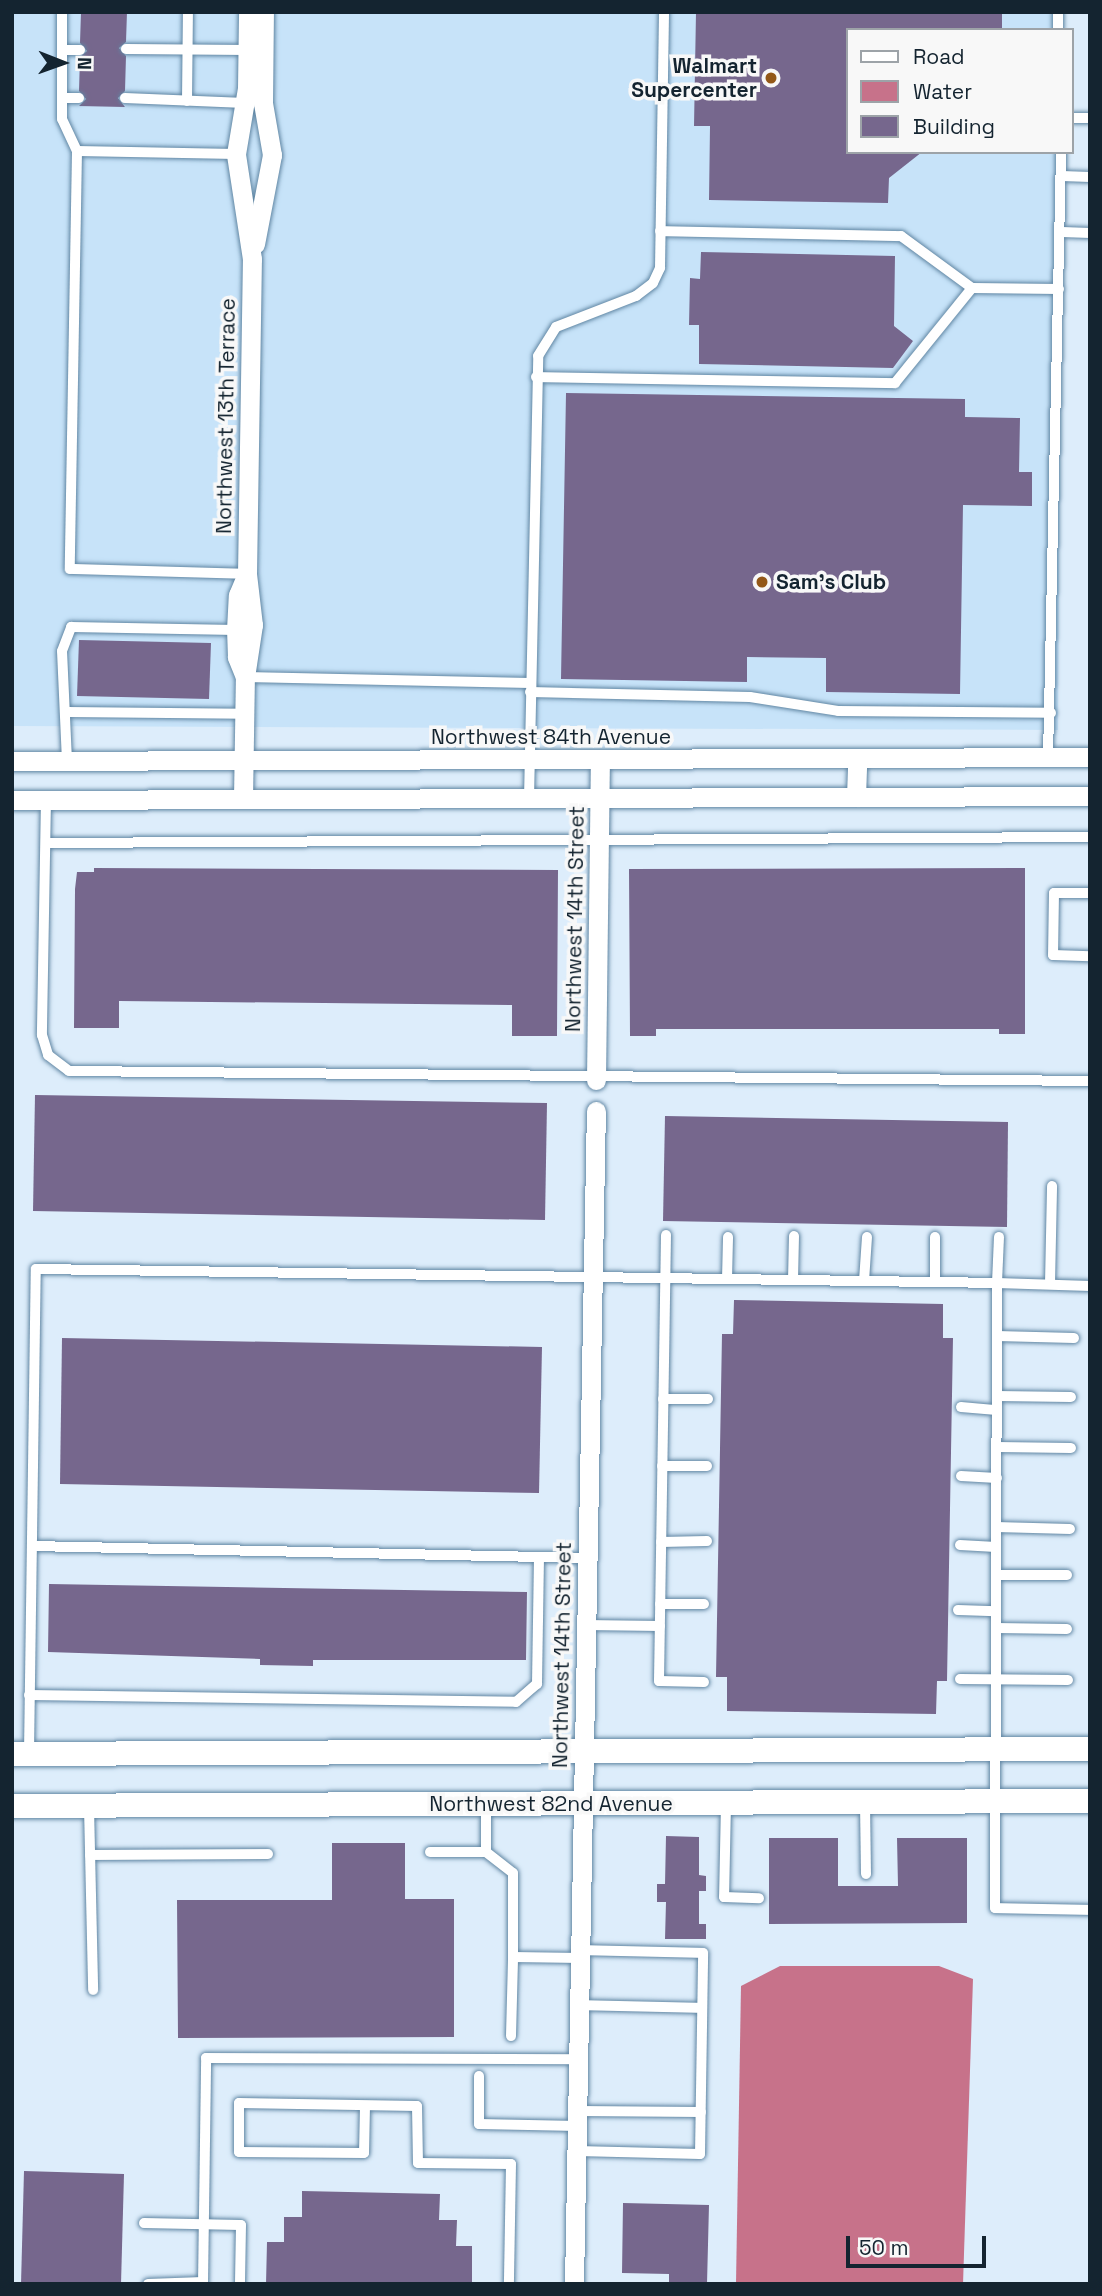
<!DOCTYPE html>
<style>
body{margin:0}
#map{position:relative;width:1102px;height:2296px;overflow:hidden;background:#ddedfb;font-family:"Space Grotesk",sans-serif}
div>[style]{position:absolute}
.built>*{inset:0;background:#c7e3f9}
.water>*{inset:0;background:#c7728a}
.building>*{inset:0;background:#76678d}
.roads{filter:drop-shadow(0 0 2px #6086a3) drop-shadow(0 0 2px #6086a3)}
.service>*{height:10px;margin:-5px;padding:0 5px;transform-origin:5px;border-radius:5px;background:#fff}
.minor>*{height:19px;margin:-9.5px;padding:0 9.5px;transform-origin:9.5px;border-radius:9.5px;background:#fff}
.tertiary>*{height:24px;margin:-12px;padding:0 12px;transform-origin:12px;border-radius:12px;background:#fff}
.dots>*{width:19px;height:19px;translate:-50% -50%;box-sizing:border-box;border:4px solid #f8f8f8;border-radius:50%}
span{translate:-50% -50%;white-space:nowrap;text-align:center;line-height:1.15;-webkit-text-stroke:7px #f8f8f8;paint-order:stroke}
.poi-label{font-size:21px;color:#142430;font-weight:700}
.right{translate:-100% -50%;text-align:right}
.left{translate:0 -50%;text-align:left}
.street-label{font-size:21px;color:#142430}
.frame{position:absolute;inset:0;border:14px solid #142430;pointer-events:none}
.legend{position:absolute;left:846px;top:28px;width:228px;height:126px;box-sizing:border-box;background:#f8f8f8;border:2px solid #9da3a8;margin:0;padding:9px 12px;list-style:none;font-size:21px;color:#142430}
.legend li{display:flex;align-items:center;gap:14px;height:35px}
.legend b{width:35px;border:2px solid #9da3a8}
.north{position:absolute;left:28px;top:28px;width:70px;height:70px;-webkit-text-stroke:5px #f8f8f8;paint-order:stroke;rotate:91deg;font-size:19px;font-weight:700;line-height:28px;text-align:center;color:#142430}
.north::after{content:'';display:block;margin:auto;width:24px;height:32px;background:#142430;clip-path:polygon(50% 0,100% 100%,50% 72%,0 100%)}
.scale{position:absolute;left:846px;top:2236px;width:140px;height:32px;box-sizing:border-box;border:4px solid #142430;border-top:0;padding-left:9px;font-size:21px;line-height:24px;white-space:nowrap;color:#142430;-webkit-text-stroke:5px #f8f8f8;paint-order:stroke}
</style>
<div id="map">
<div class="built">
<i style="clip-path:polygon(12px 12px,1063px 12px,1063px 30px,848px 30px,848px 152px,1062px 152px,1058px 730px,12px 726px)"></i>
</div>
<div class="water">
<i style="clip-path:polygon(780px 1966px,939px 1966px,973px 1979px,963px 2284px,736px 2284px,741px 1986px)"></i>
</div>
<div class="building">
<i style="clip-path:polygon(81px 12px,127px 12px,126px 42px,119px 48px,126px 56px,125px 91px,118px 98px,125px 107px,79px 106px,86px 99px,79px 91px,80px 57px,87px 51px,80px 43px)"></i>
<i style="clip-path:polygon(696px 12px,1002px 12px,1002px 30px,848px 30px,848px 152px,922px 152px,889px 178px,888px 203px,709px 200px,710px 126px,694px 126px)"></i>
<i style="clip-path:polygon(701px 252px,895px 256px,894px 326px,913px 341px,893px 368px,699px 364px,699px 325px,689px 325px,690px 278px,700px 279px)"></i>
<i style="clip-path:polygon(566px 393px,965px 399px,965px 417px,1020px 418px,1019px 472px,1032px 472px,1032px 506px,963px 505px,960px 694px,826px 692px,826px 658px,747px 657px,747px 682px,561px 679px)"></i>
<i style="clip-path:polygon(79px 640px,211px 643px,209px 699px,77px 696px)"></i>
<i style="clip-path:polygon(94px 868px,558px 870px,557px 1036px,512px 1036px,512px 1005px,119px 1001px,119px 1028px,74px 1028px,75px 889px,77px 872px,94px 872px)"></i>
<i style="clip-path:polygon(1025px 868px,1025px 1034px,999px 1034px,999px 1029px,656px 1029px,656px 1036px,630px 1036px,629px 869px)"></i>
<i style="clip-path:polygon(35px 1095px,547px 1103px,545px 1220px,33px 1211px)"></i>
<i style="clip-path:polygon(665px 1116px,1008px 1122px,1007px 1227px,663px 1221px)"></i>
<i style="clip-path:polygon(734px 1300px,943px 1304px,943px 1338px,953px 1338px,947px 1681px,937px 1681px,936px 1714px,727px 1711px,727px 1677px,716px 1677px,722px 1334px,733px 1334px)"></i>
<i style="clip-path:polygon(62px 1338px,542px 1347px,539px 1493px,60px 1484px)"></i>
<i style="clip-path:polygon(49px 1584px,527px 1592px,526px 1660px,313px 1660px,313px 1666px,260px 1665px,260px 1659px,48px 1652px)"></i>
<i style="clip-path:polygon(666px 1836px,699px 1837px,699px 1875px,706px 1876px,706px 1891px,699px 1891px,699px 1924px,706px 1924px,706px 1939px,665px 1939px,666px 1902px,657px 1902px,657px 1884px,665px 1884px)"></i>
<i style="clip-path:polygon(769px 1838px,838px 1838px,838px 1886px,898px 1886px,897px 1838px,967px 1838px,967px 1923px,769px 1924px)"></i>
<i style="clip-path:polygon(332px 1843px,405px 1843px,405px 1899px,454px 1899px,454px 2037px,178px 2038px,177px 1900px,332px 1900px)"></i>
<i style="clip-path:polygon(24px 2171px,124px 2174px,121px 2284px,21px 2284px)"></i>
<i style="clip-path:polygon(302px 2191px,440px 2194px,439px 2220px,457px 2220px,456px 2246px,472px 2246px,472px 2284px,266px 2284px,267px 2242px,284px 2242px,284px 2217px,302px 2217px)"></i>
<i style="clip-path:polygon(623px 2203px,709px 2205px,707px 2284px,669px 2284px,669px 2274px,622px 2273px)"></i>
</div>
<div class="roads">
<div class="service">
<i style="left:62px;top:12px;width:107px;rotate:90deg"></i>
<i style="left:62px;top:119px;width:35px;rotate:65deg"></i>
<i style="left:1058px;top:12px;width:18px;rotate:90deg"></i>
<i style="left:126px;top:49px;width:122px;rotate:0.5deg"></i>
<i style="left:62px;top:50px;width:18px"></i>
<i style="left:62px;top:98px;width:17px"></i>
<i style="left:125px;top:98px;width:120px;rotate:2.4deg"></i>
<i style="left:187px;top:101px;width:89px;rotate:-89.4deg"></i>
<i style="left:1072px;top:118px;width:18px"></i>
<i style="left:236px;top:154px;width:159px;rotate:-178.9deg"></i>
<i style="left:77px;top:151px;width:418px;rotate:91deg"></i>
<i style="left:70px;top:569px;width:177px;rotate:1.6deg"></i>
<i style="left:1062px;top:176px;width:28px;rotate:2deg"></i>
<i style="left:660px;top:231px;width:241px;rotate:1.2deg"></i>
<i style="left:901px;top:236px;width:88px;rotate:36.2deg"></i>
<i style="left:972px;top:288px;width:87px;rotate:0.7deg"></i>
<i style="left:1062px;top:232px;width:28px;rotate:2deg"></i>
<i style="left:536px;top:377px;width:359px;rotate:1deg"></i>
<i style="left:895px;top:383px;width:122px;rotate:-51deg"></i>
<i style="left:245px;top:677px;width:285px;rotate:1.2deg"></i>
<i style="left:530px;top:692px;width:220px;rotate:1.3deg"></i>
<i style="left:750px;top:697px;width:89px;rotate:9deg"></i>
<i style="left:838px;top:711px;width:213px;rotate:0.5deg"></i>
<i style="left:67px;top:712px;width:177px;rotate:0.6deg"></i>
<i style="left:1048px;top:758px;width:606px;rotate:-88.77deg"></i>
<i style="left:67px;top:761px;width:110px;rotate:-92.6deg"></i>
<i style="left:62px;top:651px;width:26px;rotate:-69deg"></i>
<i style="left:71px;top:627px;width:165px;rotate:1deg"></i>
<i style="left:46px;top:799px;width:236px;rotate:91deg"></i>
<i style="left:42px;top:1035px;width:21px;rotate:73deg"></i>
<i style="left:48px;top:1055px;width:26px;rotate:37deg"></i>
<i style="left:69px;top:1071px;width:1021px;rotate:0.56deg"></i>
<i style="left:529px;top:799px;width:443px;rotate:-88.8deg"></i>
<i style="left:538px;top:356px;width:34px;rotate:-58deg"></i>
<i style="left:556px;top:327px;width:86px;rotate:-21.2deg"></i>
<i style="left:636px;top:296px;width:21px;rotate:-37deg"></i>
<i style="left:653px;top:283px;width:17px;rotate:-65deg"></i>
<i style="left:660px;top:268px;width:256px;rotate:-89.1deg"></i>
<i style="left:48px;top:843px;width:1042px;rotate:-0.33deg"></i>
<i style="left:1090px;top:893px;width:36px;rotate:180deg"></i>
<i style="left:1054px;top:893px;width:62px;rotate:90.9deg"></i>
<i style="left:1053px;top:955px;width:37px;rotate:2deg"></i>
<i style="left:666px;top:1235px;width:446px;rotate:90.9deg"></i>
<i style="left:659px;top:1681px;width:45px;rotate:1.3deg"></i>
<i style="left:935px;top:1237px;width:45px;rotate:90deg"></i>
<i style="left:999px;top:1237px;width:46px;rotate:92.5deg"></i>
<i style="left:997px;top:1283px;width:93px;rotate:1.8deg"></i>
<i style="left:727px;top:1279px;width:42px;rotate:-88.6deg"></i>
<i style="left:793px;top:1280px;width:44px;rotate:-88.7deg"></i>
<i style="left:864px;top:1281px;width:44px;rotate:-86.1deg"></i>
<i style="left:1050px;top:1284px;width:98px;rotate:-88.8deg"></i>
<i style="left:997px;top:1336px;width:77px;rotate:1.5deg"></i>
<i style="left:997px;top:1396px;width:74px;rotate:0.8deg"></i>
<i style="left:663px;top:1399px;width:45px"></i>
<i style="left:961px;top:1407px;width:36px;rotate:5deg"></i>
<i style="left:997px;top:1447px;width:74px;rotate:0.8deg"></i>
<i style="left:662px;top:1466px;width:45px"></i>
<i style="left:961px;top:1476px;width:36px;rotate:3deg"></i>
<i style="left:996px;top:1527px;width:74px;rotate:1.5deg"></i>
<i style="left:661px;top:1542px;width:46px;rotate:-1.2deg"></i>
<i style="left:960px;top:1545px;width:36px;rotate:3deg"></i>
<i style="left:32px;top:1546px;width:555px;rotate:1.24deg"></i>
<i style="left:996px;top:1575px;width:71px"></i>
<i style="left:660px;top:1604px;width:44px"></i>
<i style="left:958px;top:1610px;width:38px;rotate:2deg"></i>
<i style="left:585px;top:1625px;width:75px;rotate:0.8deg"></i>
<i style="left:996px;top:1628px;width:71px;rotate:0.8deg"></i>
<i style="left:960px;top:1679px;width:108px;rotate:0.5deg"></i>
<i style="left:29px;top:1695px;width:487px;rotate:0.8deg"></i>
<i style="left:516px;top:1702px;width:28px;rotate:-41deg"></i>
<i style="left:537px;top:1684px;width:127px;rotate:-89.1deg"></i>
<i style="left:29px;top:1753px;width:484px;rotate:-89.2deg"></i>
<i style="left:36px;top:1269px;width:961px;rotate:0.83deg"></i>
<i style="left:997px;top:1283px;width:625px;rotate:90.18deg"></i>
<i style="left:995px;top:1908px;width:95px;rotate:1.2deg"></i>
<i style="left:865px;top:1803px;width:71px;rotate:89.2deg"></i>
<i style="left:726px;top:1804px;width:93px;rotate:91.2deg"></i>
<i style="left:724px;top:1897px;width:35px;rotate:2deg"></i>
<i style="left:486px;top:1805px;width:47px;rotate:90deg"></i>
<i style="left:486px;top:1852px;width:34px;rotate:38deg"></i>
<i style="left:513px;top:1873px;width:84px;rotate:90deg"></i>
<i style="left:513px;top:1957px;width:68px;rotate:0.8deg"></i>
<i style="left:89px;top:1807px;width:183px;rotate:88.7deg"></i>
<i style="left:430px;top:1852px;width:56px"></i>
<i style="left:90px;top:1855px;width:178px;rotate:-0.3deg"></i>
<i style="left:580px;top:2005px;width:122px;rotate:1.4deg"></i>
<i style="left:511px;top:2036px;width:79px;rotate:-88.5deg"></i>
<i style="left:479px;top:2076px;width:48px;rotate:90deg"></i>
<i style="left:479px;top:2124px;width:99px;rotate:1.2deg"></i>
<i style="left:365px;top:2106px;width:47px;rotate:91.2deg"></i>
<i style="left:364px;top:2153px;width:125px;rotate:-179.5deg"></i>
<i style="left:239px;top:2152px;width:49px;rotate:-90deg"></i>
<i style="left:239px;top:2103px;width:178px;rotate:1deg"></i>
<i style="left:417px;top:2106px;width:57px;rotate:89deg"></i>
<i style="left:418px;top:2163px;width:93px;rotate:0.6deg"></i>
<i style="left:511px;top:2164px;width:120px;rotate:91deg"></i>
<i style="left:578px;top:2111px;width:123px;rotate:0.5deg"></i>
<i style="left:577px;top:2151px;width:123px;rotate:1.4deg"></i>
<i style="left:700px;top:2154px;width:201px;rotate:-89.1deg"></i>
<i style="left:703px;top:1953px;width:121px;rotate:-178.6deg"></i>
<i style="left:144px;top:2223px;width:97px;rotate:1.2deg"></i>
<i style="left:241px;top:2225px;width:59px;rotate:91deg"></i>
<i style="left:148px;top:2284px;width:55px;rotate:-2.1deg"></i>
<i style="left:203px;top:2284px;width:226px;rotate:-89.2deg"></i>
<i style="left:206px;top:2058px;width:373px;rotate:0.2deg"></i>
</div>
<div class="minor">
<i style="left:255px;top:244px;width:91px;rotate:-79.2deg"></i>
<i style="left:272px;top:155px;width:53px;rotate:-99.8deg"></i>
<i style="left:263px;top:103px;width:91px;rotate:-89.4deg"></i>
<i style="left:245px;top:677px;width:22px;rotate:-112deg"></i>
<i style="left:237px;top:657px;width:27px;rotate:-92deg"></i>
<i style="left:236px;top:630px;width:35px;rotate:-87deg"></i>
<i style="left:238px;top:595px;width:23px;rotate:-67deg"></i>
<i style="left:12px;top:761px;width:1078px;rotate:-0.21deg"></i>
<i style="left:856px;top:797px;width:38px;rotate:-88deg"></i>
<i style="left:243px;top:799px;width:122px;rotate:-89.1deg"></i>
<i style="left:245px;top:677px;width:53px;rotate:-81.3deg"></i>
<i style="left:253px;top:625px;width:51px;rotate:-96.7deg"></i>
<i style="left:247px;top:574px;width:315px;rotate:-89.1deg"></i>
<i style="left:252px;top:259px;width:106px;rotate:-98.7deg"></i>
<i style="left:236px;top:154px;width:67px;rotate:-80.5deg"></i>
<i style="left:247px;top:88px;width:76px;rotate:-89.2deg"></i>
<i style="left:12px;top:800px;width:1078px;rotate:-0.21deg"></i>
<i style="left:596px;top:1080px;width:320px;rotate:-89.3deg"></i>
<i style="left:574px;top:2284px;width:1173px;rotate:-88.93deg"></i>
</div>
<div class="tertiary">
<i style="left:12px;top:1754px;width:1078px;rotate:-0.27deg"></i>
<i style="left:12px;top:1806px;width:1078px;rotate:-0.27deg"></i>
</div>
</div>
<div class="dots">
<i style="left:771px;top:78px;background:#935818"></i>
<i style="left:762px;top:582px;background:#935818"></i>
</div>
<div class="poi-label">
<span class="right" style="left:757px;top:78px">Walmart<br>Supercenter</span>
<span class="left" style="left:776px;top:582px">Sam's Club</span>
</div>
<div class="street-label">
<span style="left:226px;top:416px;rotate:-89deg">Northwest 13th Terrace</span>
<span style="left:551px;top:737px">Northwest 84th Avenue</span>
<span style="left:575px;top:919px;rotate:-89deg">Northwest 14th Street</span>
<span style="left:562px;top:1655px;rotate:-89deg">Northwest 14th Street</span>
<span style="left:551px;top:1804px">Northwest 82nd Avenue</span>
</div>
<div class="frame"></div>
<ul class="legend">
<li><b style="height:9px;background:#fff"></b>Road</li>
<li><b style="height:19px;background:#c7728a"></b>Water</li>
<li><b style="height:19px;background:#76678d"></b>Building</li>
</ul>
<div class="north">N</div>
<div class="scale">50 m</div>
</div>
